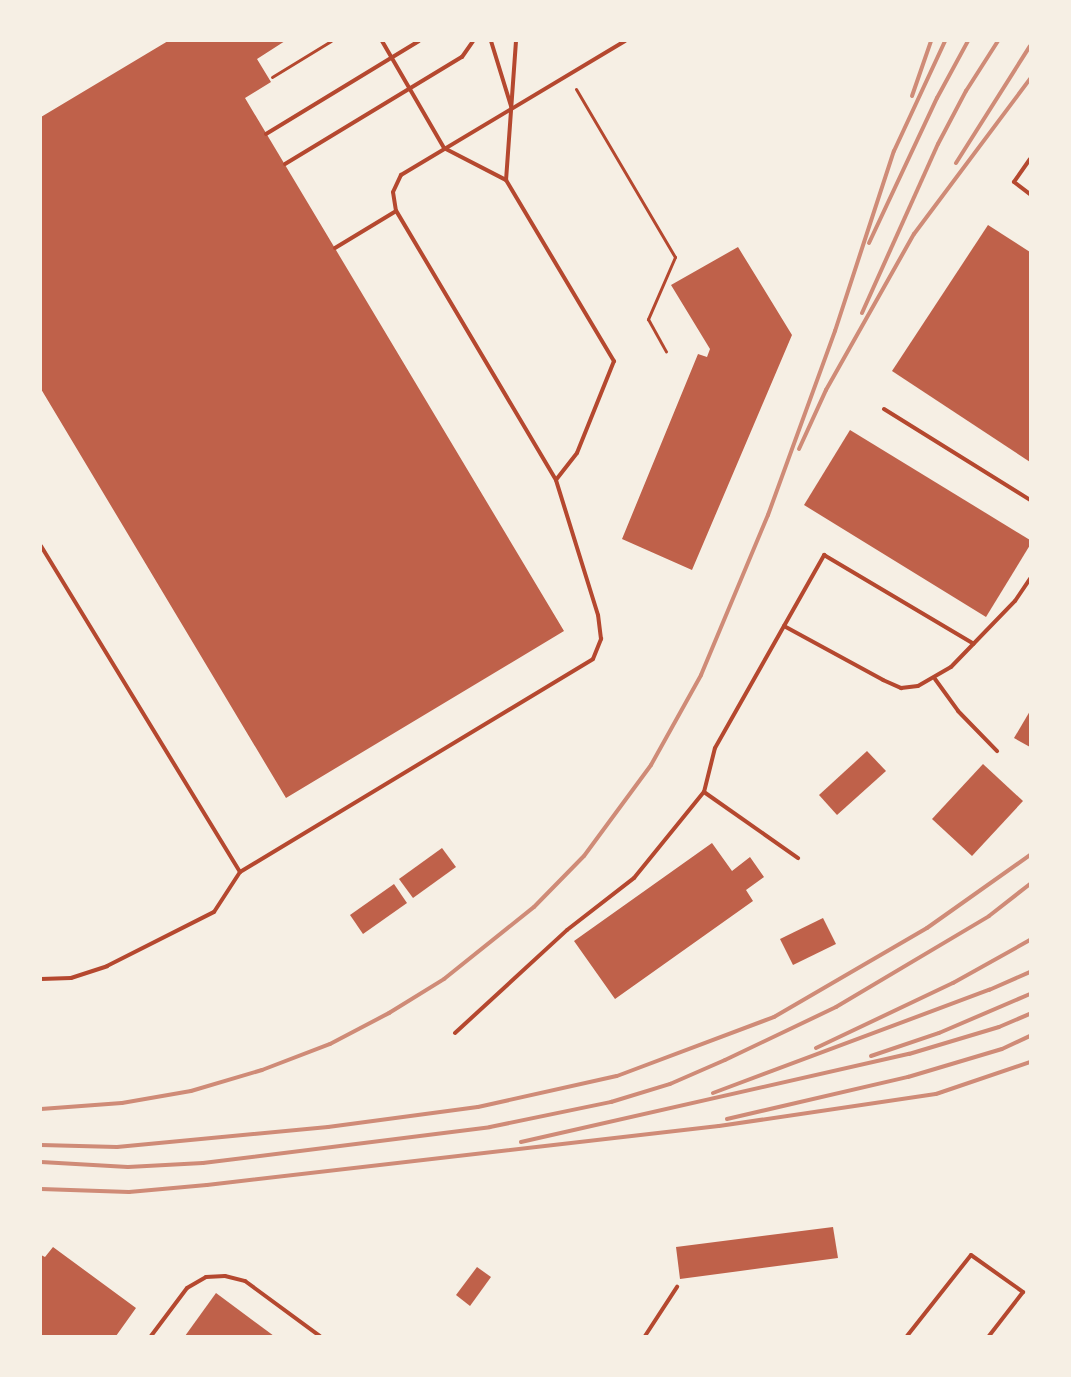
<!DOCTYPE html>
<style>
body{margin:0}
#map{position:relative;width:1071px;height:1377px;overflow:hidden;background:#f6efe4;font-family:Raleway,sans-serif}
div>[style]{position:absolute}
.building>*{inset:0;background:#bf614a}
.path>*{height:3px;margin:-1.5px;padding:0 1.5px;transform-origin:1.5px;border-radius:1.5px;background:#b5482f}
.service>*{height:4px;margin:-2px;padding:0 2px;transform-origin:2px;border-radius:2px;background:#b5482f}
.rail>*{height:4px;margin:-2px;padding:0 2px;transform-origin:2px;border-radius:2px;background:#cf8b77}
span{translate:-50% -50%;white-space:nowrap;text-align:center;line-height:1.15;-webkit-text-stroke:5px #f6efe4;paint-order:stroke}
.frame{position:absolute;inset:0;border:42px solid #f6efe4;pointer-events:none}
</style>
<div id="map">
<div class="building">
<i style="clip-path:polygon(168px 41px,285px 41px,257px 59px,271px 82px,245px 98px,564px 631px,286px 798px,41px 389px,41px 117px)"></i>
<i style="clip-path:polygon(988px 225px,1030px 252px,1030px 462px,892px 371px)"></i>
<i style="clip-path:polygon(738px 247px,792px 335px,692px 570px,622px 539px,698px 354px,707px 357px,710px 349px,671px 285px)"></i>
<i style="clip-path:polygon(850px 430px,1030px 540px,1030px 545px,986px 617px,804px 505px)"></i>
<i style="clip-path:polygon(1030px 711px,1030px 747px,1014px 738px)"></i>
<i style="clip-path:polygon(867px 751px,886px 771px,837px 815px,819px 795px)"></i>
<i style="clip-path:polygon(983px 764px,1023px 801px,972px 856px,932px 819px)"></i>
<i style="clip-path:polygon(712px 843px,732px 871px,750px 857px,764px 877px,746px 890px,753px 901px,615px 999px,574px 941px)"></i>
<i style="clip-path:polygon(442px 848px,456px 867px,413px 898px,399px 879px)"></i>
<i style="clip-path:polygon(394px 884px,407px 903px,363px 934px,350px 915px)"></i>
<i style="clip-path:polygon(823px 918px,836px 944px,793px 965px,780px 939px)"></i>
<i style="clip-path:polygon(833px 1227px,838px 1258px,680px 1279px,676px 1247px)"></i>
<i style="clip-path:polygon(53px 1247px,136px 1308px,116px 1336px,41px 1336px,41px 1255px,45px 1257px)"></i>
<i style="clip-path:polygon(477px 1267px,491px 1277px,470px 1306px,456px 1295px)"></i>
<i style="clip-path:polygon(216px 1293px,274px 1336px,185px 1336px)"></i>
</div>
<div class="path">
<i style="left:272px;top:77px;width:69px;rotate:-31.4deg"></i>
<i style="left:576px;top:89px;width:195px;rotate:59.5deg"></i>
<i style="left:675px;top:257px;width:68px;rotate:113.5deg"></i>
<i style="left:648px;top:319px;width:37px;rotate:61deg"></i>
</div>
<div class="service">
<i style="left:382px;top:41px;width:124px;rotate:59.9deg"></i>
<i style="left:444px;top:148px;width:70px;rotate:27.3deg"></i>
<i style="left:491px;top:41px;width:68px;rotate:72.9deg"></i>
<i style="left:516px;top:41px;width:139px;rotate:94.1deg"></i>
<i style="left:506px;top:180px;width:211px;rotate:59.2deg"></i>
<i style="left:614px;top:361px;width:99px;rotate:111.9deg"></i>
<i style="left:577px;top:453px;width:34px;rotate:128deg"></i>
<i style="left:266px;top:134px;width:179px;rotate:-31.3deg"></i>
<i style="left:1030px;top:159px;width:28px;rotate:125deg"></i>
<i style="left:1014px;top:182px;width:20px;rotate:37deg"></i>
<i style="left:285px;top:164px;width:207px;rotate:-31.2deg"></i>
<i style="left:462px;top:57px;width:19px;rotate:-55deg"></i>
<i style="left:335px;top:248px;width:71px;rotate:-31.2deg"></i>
<i style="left:884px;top:409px;width:172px;rotate:31.9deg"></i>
<i style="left:41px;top:546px;width:382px;rotate:58.6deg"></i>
<i style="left:784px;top:626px;width:113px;rotate:28.6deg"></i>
<i style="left:883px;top:680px;width:20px;rotate:24deg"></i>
<i style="left:901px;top:688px;width:17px;rotate:-7deg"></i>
<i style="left:918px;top:686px;width:38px;rotate:-30deg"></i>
<i style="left:951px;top:667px;width:92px;rotate:-45.9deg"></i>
<i style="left:1015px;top:601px;width:27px;rotate:-56deg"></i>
<i style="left:935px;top:679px;width:39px;rotate:54deg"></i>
<i style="left:958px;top:711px;width:56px;rotate:45.7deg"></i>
<i style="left:704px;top:792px;width:115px;rotate:35.1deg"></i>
<i style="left:41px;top:979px;width:30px;rotate:-2deg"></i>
<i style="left:71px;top:978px;width:38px;rotate:-18deg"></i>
<i style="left:107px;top:966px;width:120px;rotate:-26.8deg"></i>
<i style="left:214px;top:912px;width:48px;rotate:-57deg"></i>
<i style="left:240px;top:872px;width:412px;rotate:-31.1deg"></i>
<i style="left:593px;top:659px;width:22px;rotate:-68deg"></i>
<i style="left:601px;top:639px;width:24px;rotate:-97deg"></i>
<i style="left:598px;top:615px;width:141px;rotate:-107.3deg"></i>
<i style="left:556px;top:480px;width:313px;rotate:-120.7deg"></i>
<i style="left:396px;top:211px;width:19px;rotate:-99deg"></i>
<i style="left:393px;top:192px;width:19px;rotate:-65deg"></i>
<i style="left:401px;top:175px;width:261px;rotate:-30.9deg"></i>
<i style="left:455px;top:1033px;width:152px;rotate:-42.6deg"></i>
<i style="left:567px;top:930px;width:85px;rotate:-37.8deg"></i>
<i style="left:634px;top:878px;width:111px;rotate:-50.9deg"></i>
<i style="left:704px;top:792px;width:45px;rotate:-76deg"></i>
<i style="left:715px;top:748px;width:222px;rotate:-60.5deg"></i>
<i style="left:824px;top:555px;width:174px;rotate:30.7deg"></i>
<i style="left:151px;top:1336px;width:60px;rotate:-53.1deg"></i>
<i style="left:187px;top:1288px;width:22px;rotate:-30deg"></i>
<i style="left:206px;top:1277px;width:19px;rotate:-3deg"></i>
<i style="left:225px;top:1276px;width:21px;rotate:14deg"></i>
<i style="left:245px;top:1281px;width:93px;rotate:36.3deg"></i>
<i style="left:645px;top:1336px;width:59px;rotate:-56.9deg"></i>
<i style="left:907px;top:1336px;width:103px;rotate:-51.7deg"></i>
<i style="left:971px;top:1255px;width:64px;rotate:35.4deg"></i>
<i style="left:1023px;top:1292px;width:56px;rotate:127.7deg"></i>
</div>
<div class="rail">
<i style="left:912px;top:96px;width:58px;rotate:-70.9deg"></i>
<i style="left:956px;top:163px;width:138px;rotate:-57.7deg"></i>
<i style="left:869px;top:243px;width:160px;rotate:-64.9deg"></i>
<i style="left:937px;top:98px;width:65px;rotate:-61.5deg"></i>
<i style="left:862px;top:313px;width:185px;rotate:-65.8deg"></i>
<i style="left:938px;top:144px;width:60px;rotate:-62.2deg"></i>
<i style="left:966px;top:91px;width:59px;rotate:-57.4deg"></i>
<i style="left:799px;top:449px;width:65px;rotate:-65.4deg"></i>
<i style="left:826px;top:390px;width:179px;rotate:-60.6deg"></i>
<i style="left:914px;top:234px;width:194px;rotate:-53.2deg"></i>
<i style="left:816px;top:1048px;width:152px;rotate:-25.4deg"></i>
<i style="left:953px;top:983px;width:88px;rotate:-29.2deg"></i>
<i style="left:871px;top:1056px;width:72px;rotate:-18.7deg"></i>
<i style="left:939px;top:1033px;width:99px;rotate:-23.2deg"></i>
<i style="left:713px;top:1093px;width:295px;rotate:-20.5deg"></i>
<i style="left:989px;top:990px;width:45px;rotate:-23.7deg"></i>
<i style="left:41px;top:1109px;width:81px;rotate:-4.2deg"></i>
<i style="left:122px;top:1103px;width:70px;rotate:-9.9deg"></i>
<i style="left:191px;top:1091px;width:74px;rotate:-16.5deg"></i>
<i style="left:262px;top:1070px;width:73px;rotate:-20.9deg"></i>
<i style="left:330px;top:1044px;width:67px;rotate:-27.7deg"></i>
<i style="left:389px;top:1013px;width:65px;rotate:-31.7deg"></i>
<i style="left:444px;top:979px;width:115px;rotate:-38.7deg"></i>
<i style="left:534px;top:907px;width:71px;rotate:-45.6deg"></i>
<i style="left:584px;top:856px;width:113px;rotate:-53.6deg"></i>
<i style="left:651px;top:765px;width:103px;rotate:-60.9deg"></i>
<i style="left:701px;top:675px;width:173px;rotate:-67.3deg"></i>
<i style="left:768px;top:515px;width:196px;rotate:-70deg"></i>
<i style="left:835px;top:331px;width:189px;rotate:-71.9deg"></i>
<i style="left:894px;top:151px;width:121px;rotate:-65.1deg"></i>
<i style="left:727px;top:1119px;width:186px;rotate:-13.1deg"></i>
<i style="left:908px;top:1077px;width:98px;rotate:-16.6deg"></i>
<i style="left:1002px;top:1049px;width:31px;rotate:-25deg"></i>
<i style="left:521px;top:1142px;width:398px;rotate:-12.8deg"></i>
<i style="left:909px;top:1054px;width:94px;rotate:-16.7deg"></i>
<i style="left:999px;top:1027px;width:34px;rotate:-23deg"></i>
<i style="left:41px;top:1145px;width:76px;rotate:1.5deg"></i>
<i style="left:117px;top:1147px;width:212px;rotate:-5.4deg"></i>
<i style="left:328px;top:1127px;width:151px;rotate:-7.6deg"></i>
<i style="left:478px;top:1107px;width:142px;rotate:-12.6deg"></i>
<i style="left:617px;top:1076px;width:168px;rotate:-20.6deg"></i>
<i style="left:774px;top:1017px;width:177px;rotate:-30.2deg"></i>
<i style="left:927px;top:928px;width:126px;rotate:-35.3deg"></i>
<i style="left:41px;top:1162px;width:87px;rotate:3.3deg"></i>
<i style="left:128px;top:1167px;width:75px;rotate:-3.1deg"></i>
<i style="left:203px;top:1163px;width:289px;rotate:-7.1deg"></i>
<i style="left:490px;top:1127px;width:124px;rotate:-11.7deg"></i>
<i style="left:611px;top:1102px;width:62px;rotate:-17deg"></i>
<i style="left:670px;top:1084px;width:60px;rotate:-23.6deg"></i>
<i style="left:725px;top:1060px;width:123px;rotate:-25.5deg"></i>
<i style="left:836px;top:1007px;width:178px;rotate:-30.7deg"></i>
<i style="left:989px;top:916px;width:52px;rotate:-38deg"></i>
<i style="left:41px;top:1189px;width:88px;rotate:2deg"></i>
<i style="left:129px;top:1192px;width:78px;rotate:-5.1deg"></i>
<i style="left:207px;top:1185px;width:515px;rotate:-6.57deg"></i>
<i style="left:719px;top:1126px;width:219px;rotate:-8.4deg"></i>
<i style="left:936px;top:1094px;width:99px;rotate:-18.8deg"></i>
</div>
<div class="frame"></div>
</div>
